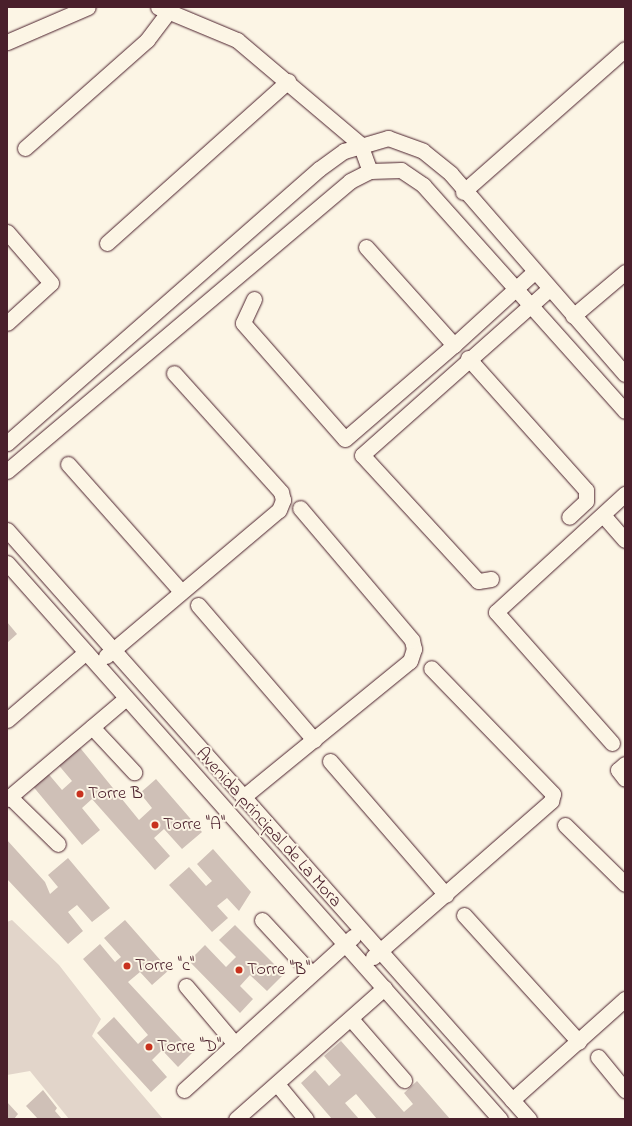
<!DOCTYPE html>
<style>
body{margin:0}
#map{position:relative;width:632px;height:1126px;overflow:hidden;background:#fcf5e5;font-family:"Indie Flower",sans-serif}
div>[style]{position:absolute}
.green>*{inset:0;background:#e2d5ca}
.building>*{inset:0;background:#cfc0b7}
.roads{filter:drop-shadow(0 0 1px #4a1f2b) drop-shadow(0 0 1px #4a1f2b)}
.minor>*{height:15px;margin:-7.5px;padding:0 7.5px;transform-origin:7.5px;border-radius:7.5px;background:#fcf5e5}
.dots>*{width:11px;height:11px;translate:-50% -50%;box-sizing:border-box;border:2px solid #fcf5e5;border-radius:50%}
span{translate:-50% -50%;white-space:nowrap;text-align:center;line-height:1.15;-webkit-text-stroke:4px #fcf5e5;paint-order:stroke}
.poi-label{font-size:18px;color:#4a1f2b}
.left{translate:0 -50%;text-align:left}
.street-label{font-size:18px;color:#4a1f2b}
.frame{position:absolute;inset:0;border:8px solid #4a1f2b;pointer-events:none}
</style>
<div id="map">
<div class="green">
<i style="clip-path:polygon(12px 920px,59px 965px,101px 1019px,92px 1036px,163px 1119px,69px 1119px,30px 1071px,7px 1075px,7px 922px)"></i>
</div>
<div class="building">
<i style="clip-path:polygon(7px 622px,17px 634px,7px 643px)"></i>
<i style="clip-path:polygon(77px 744px,139px 820px,152px 808px,140px 793px,156px 779px,202px 832px,182px 849px,164px 829px,154px 838px,170px 856px,155px 870px,92px 799px,82px 808px,100px 830px,82px 845px,31px 784px,46px 771px,62px 790px,72px 781px,56px 762px)"></i>
<i style="clip-path:polygon(7px 840px,45px 882px,50px 894px,58px 887px,48px 875px,68px 858px,110px 908px,92px 922px,77px 905px,68px 912px,83px 931px,68px 944px,7px 879px)"></i>
<i style="clip-path:polygon(213px 849px,251px 892px,239px 911px,227px 898px,217px 906px,228px 918px,212px 932px,169px 885px,189px 867px,206px 886px,212px 881px,197px 864px)"></i>
<i style="clip-path:polygon(125px 920px,169px 970px,152px 985px,140px 972px,128px 982px,193px 1052px,178px 1067px,162px 1050px,152px 1060px,167px 1077px,151px 1092px,97px 1033px,114px 1017px,138px 1044px,148px 1035px,83px 959px,100px 944px,115px 962px,121px 957px,104px 938px)"></i>
<i style="clip-path:polygon(235px 925px,284px 974px,267px 991px,250px 975px,240px 986px,253px 999px,240px 1013px,189px 961px,205px 945px,226px 967px,236px 957px,219px 940px)"></i>
<i style="clip-path:polygon(341px 1041px,404px 1112px,413px 1104px,404px 1093px,417px 1081px,450px 1119px,377px 1119px,356px 1094px,345px 1103px,359px 1119px,332px 1119px,301px 1083px,315px 1070px,329px 1086px,341px 1075px,324px 1056px)"></i>
<i style="clip-path:polygon(43px 1090px,57px 1108px,55px 1111px,62px 1119px,38px 1119px,26px 1106px)"></i>
<i style="clip-path:polygon(7px 1102px,18px 1114px,14px 1119px,7px 1119px)"></i>
</div>
<div class="roads">
<div class="minor">
<i style="left:158px;top:7px;width:86px;rotate:22.7deg"></i>
<i style="left:237px;top:40px;width:161px;rotate:40.2deg"></i>
<i style="left:360px;top:144px;width:29px;rotate:70deg"></i>
<i style="left:7px;top:42px;width:88px;rotate:-23.4deg"></i>
<i style="left:25px;top:148px;width:163px;rotate:-41.5deg"></i>
<i style="left:147px;top:40px;width:38px;rotate:-53deg"></i>
<i style="left:463px;top:192px;width:216px;rotate:-41.4deg"></i>
<i style="left:7px;top:232px;width:67px;rotate:49.2deg"></i>
<i style="left:51px;top:283px;width:59px;rotate:137.7deg"></i>
<i style="left:107px;top:243px;width:243px;rotate:-41.8deg"></i>
<i style="left:366px;top:247px;width:132px;rotate:48.1deg"></i>
<i style="left:454px;top:345px;width:108px;rotate:-42.4deg"></i>
<i style="left:254px;top:299px;width:26px;rotate:115deg"></i>
<i style="left:243px;top:323px;width:154px;rotate:48.7deg"></i>
<i style="left:345px;top:439px;width:144px;rotate:-40.8deg"></i>
<i style="left:573px;top:316px;width:68px;rotate:-40.2deg"></i>
<i style="left:468px;top:358px;width:177px;rotate:48.2deg"></i>
<i style="left:586px;top:490px;width:11px;rotate:90deg"></i>
<i style="left:586px;top:501px;width:23px;rotate:137deg"></i>
<i style="left:7px;top:443px;width:415px;rotate:-41.3deg"></i>
<i style="left:319px;top:169px;width:31px;rotate:-36deg"></i>
<i style="left:344px;top:151px;width:46px;rotate:-16.5deg"></i>
<i style="left:388px;top:138px;width:37px;rotate:20deg"></i>
<i style="left:423px;top:151px;width:36px;rotate:39deg"></i>
<i style="left:451px;top:174px;width:265px;rotate:49deg"></i>
<i style="left:68px;top:464px;width:169px;rotate:48.4deg"></i>
<i style="left:7px;top:471px;width:449px;rotate:-40.2deg"></i>
<i style="left:350px;top:181px;width:22px;rotate:-27deg"></i>
<i style="left:370px;top:171px;width:31px;rotate:-2deg"></i>
<i style="left:401px;top:170px;width:27px;rotate:34deg"></i>
<i style="left:423px;top:185px;width:303px;rotate:48.2deg"></i>
<i style="left:603px;top:515px;width:33px;rotate:49deg"></i>
<i style="left:7px;top:530px;width:787px;rotate:48.45deg"></i>
<i style="left:7px;top:563px;width:743px;rotate:48.44deg"></i>
<i style="left:491px;top:579px;width:13px;rotate:171deg"></i>
<i style="left:478px;top:581px;width:171px;rotate:-132.6deg"></i>
<i style="left:362px;top:455px;width:250px;rotate:-41.6deg"></i>
<i style="left:198px;top:605px;width:178px;rotate:49.3deg"></i>
<i style="left:106px;top:656px;width:226px;rotate:-40.2deg"></i>
<i style="left:279px;top:510px;width:11px;rotate:-68deg"></i>
<i style="left:283px;top:500px;width:8px;rotate:-104deg"></i>
<i style="left:281px;top:492px;width:160px;rotate:-132deg"></i>
<i style="left:7px;top:720px;width:104px;rotate:-40.7deg"></i>
<i style="left:92px;top:727px;width:62px;rotate:47deg"></i>
<i style="left:612px;top:743px;width:175px;rotate:-131.5deg"></i>
<i style="left:496px;top:612px;width:175px;rotate:-42.5deg"></i>
<i style="left:330px;top:761px;width:177px;rotate:49.1deg"></i>
<i style="left:625px;top:764px;width:9px;rotate:139deg"></i>
<i style="left:618px;top:770px;width:11px;rotate:52deg"></i>
<i style="left:10px;top:797px;width:67px;rotate:44.4deg"></i>
<i style="left:243px;top:797px;width:215px;rotate:-39.2deg"></i>
<i style="left:410px;top:661px;width:13px;rotate:-72deg"></i>
<i style="left:414px;top:649px;width:9px;rotate:-103deg"></i>
<i style="left:412px;top:640px;width:173px;rotate:-130.3deg"></i>
<i style="left:7px;top:799px;width:156px;rotate:-40.3deg"></i>
<i style="left:565px;top:825px;width:84px;rotate:44.5deg"></i>
<i style="left:464px;top:915px;width:171px;rotate:47.8deg"></i>
<i style="left:262px;top:920px;width:72px;rotate:47.2deg"></i>
<i style="left:373px;top:957px;width:237px;rotate:-41.2deg"></i>
<i style="left:551px;top:801px;width:7px;rotate:-74deg"></i>
<i style="left:553px;top:794px;width:175px;rotate:-134.1deg"></i>
<i style="left:186px;top:986px;width:76px;rotate:49.8deg"></i>
<i style="left:351px;top:1019px;width:81px;rotate:49deg"></i>
<i style="left:598px;top:1057px;width:43px;rotate:50.7deg"></i>
<i style="left:277px;top:1084px;width:45px;rotate:50.4deg"></i>
<i style="left:184px;top:1090px;width:228px;rotate:-42.2deg"></i>
<i style="left:512px;top:1100px;width:152px;rotate:-41.8deg"></i>
<i style="left:236px;top:1119px;width:198px;rotate:-41.5deg"></i>
</div>
</div>
<div class="dots">
<i style="left:80px;top:794px;background:#c8321e"></i>
<i style="left:155px;top:825px;background:#c8321e"></i>
<i style="left:127px;top:966px;background:#c8321e"></i>
<i style="left:239px;top:970px;background:#c8321e"></i>
<i style="left:149px;top:1047px;background:#c8321e"></i>
</div>
<div class="poi-label">
<span class="left" style="left:88px;top:794px">Torre B</span>
<span class="left" style="left:163px;top:825px">Torre "A"</span>
<span class="left" style="left:135px;top:966px">Torre "c"</span>
<span class="left" style="left:247px;top:970px">Torre "B"</span>
<span class="left" style="left:157px;top:1047px">Torre "D"</span>
</div>
<div class="street-label">
<span style="left:268px;top:828px;rotate:48deg">Avenida principal de La Mora</span>
</div>
<div class="frame"></div>
</div>
